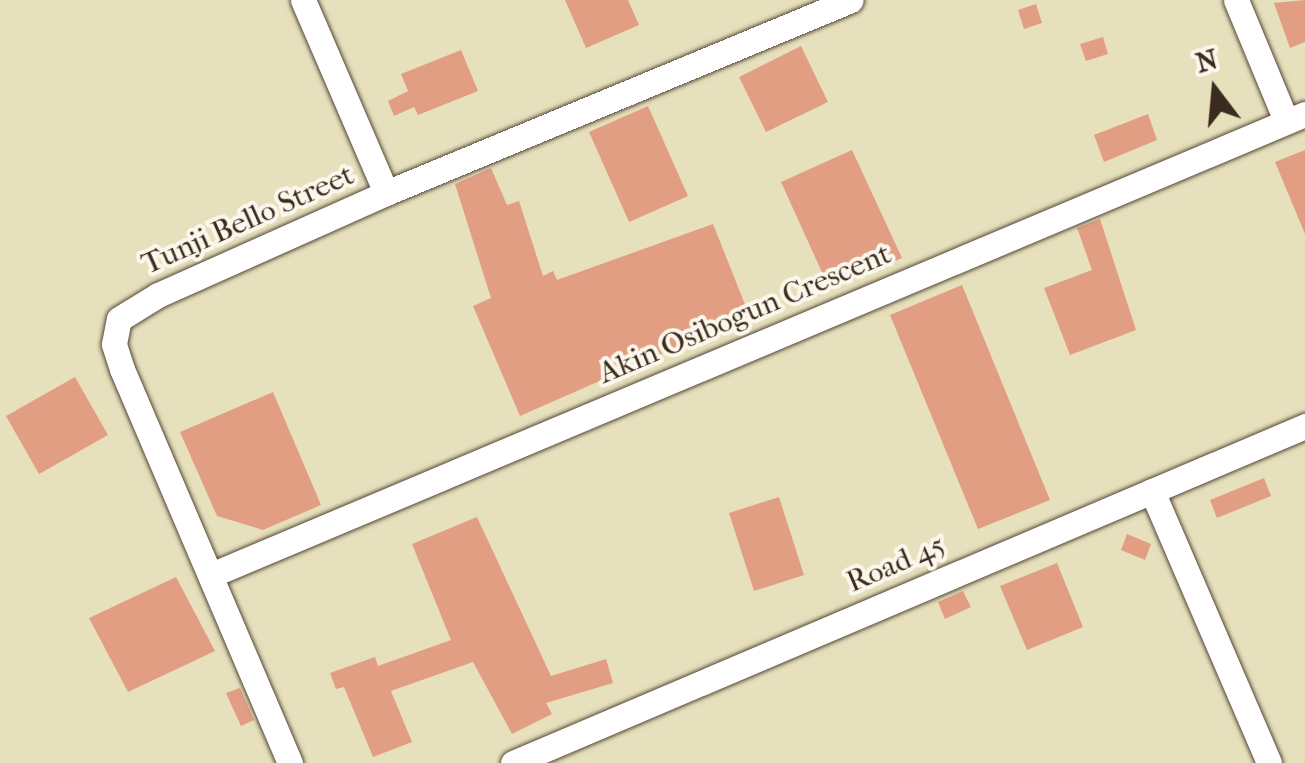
<!DOCTYPE html>
<style>
body{margin:0}
#map{position:relative;width:1305px;height:763px;overflow:hidden;background:#e7e0bd;font-family:"IM FELL French Canon",serif}
div>[style]{position:absolute}
.building>*{inset:0;background:#e29e83}
.roads{filter:drop-shadow(0 0 2px #554536) drop-shadow(0 0 2px #554536)}
.street>*{height:25px;margin:-12.5px;padding:0 12.5px;transform-origin:12.5px;border-radius:12.5px;background:#fff}
span{translate:-50% -50%;white-space:nowrap;text-align:center;line-height:1.15;-webkit-text-stroke:8px #fbf7ec;paint-order:stroke}
.street-label{font-size:30px;color:#3b2a1e}
.north{position:absolute;left:1165px;top:40px;width:100px;height:100px;-webkit-text-stroke:8px #fbf7ec;paint-order:stroke;rotate:344deg;font-size:28px;font-weight:700;line-height:40px;text-align:center;color:#3b2a1e}
.north::after{content:'';display:block;margin:auto;width:35px;height:45px;background:#3b2a1e;clip-path:polygon(50% 0,100% 100%,50% 72%,0 100%)}
</style>
<div id="map">
<div class="building">
<i style="clip-path:polygon(565px 0,628px 0,639px 25px,586px 48px)"></i>
<i style="clip-path:polygon(1305px 0,1305px 42px,1290px 48px,1274px 3px)"></i>
<i style="clip-path:polygon(1036px 4px,1042px 23px,1024px 29px,1018px 10px)"></i>
<i style="clip-path:polygon(1103px 37px,1108px 54px,1086px 61px,1080px 44px)"></i>
<i style="clip-path:polygon(801px 46px,828px 102px,766px 132px,739px 77px)"></i>
<i style="clip-path:polygon(461px 50px,478px 91px,418px 115px,414px 107px,394px 116px,388px 101px,408px 91px,401px 74px)"></i>
<i style="clip-path:polygon(648px 106px,688px 196px,629px 222px,589px 132px)"></i>
<i style="clip-path:polygon(1148px 114px,1157px 140px,1104px 162px,1094px 135px)"></i>
<i style="clip-path:polygon(852px 150px,902px 258px,830px 290px,781px 182px)"></i>
<i style="clip-path:polygon(1305px 150px,1305px 234px,1275px 162px)"></i>
<i style="clip-path:polygon(491px 168px,507px 205px,519px 201px,543px 276px,553px 271px,557px 280px,713px 224px,752px 322px,688px 348px,686px 343px,520px 416px,473px 306px,491px 298px,455px 184px)"></i>
<i style="clip-path:polygon(1100px 219px,1136px 330px,1070px 355px,1044px 288px,1092px 270px,1077px 228px)"></i>
<i style="clip-path:polygon(962px 285px,1050px 500px,978px 529px,890px 315px)"></i>
<i style="clip-path:polygon(75px 377px,108px 435px,39px 474px,6px 416px)"></i>
<i style="clip-path:polygon(273px 392px,321px 505px,263px 530px,217px 516px,180px 432px)"></i>
<i style="clip-path:polygon(1264px 478px,1271px 496px,1217px 518px,1210px 500px)"></i>
<i style="clip-path:polygon(779px 497px,804px 575px,754px 591px,729px 513px)"></i>
<i style="clip-path:polygon(477px 517px,551px 676px,606px 659px,613px 683px,546px 703px,552px 714px,512px 734px,473px 662px,391px 691px,412px 742px,373px 757px,344px 687px,336px 689px,330px 673px,375px 657px,378px 666px,451px 640px,412px 544px)"></i>
<i style="clip-path:polygon(1127px 534px,1151px 544px,1145px 560px,1121px 550px)"></i>
<i style="clip-path:polygon(1057px 563px,1083px 627px,1027px 650px,1000px 586px)"></i>
<i style="clip-path:polygon(176px 577px,215px 651px,128px 692px,89px 618px)"></i>
<i style="clip-path:polygon(963px 591px,971px 607px,945px 619px,938px 602px)"></i>
<i style="clip-path:polygon(240px 688px,254px 720px,241px 726px,226px 693px)"></i>
</div>
<div class="roads">
<div class="street">
<i style="left:303px;top:0;width:210px;rotate:66.7deg"></i>
<i style="left:1236px;top:0;width:131px;rotate:67.5deg"></i>
<i style="left:1152px;top:491px;width:296px;rotate:66.7deg"></i>
<i style="left:211px;top:575px;width:1187px;rotate:-22.85deg"></i>
<i style="left:290px;top:763px;width:428px;rotate:-113.1deg"></i>
<i style="left:122px;top:369px;width:26px;rotate:-108deg"></i>
<i style="left:114px;top:344px;width:25px;rotate:-79deg"></i>
<i style="left:119px;top:319px;width:46px;rotate:-31.6deg"></i>
<i style="left:158px;top:295px;width:250px;rotate:-24.1deg"></i>
<i style="left:386px;top:193px;width:503px;rotate:-22.54deg"></i>
<i style="left:513px;top:763px;width:861px;rotate:-23.05deg"></i>
</div>
</div>
<div class="street-label">
<span style="left:248px;top:220px;rotate:-24deg">Tunji Bello Street</span>
<span style="left:745px;top:314px;rotate:-23deg">Akin Osibogun Crescent</span>
<span style="left:896px;top:564px;rotate:-23deg">Road 45</span>
</div>
<div class="north">N</div>
</div>
